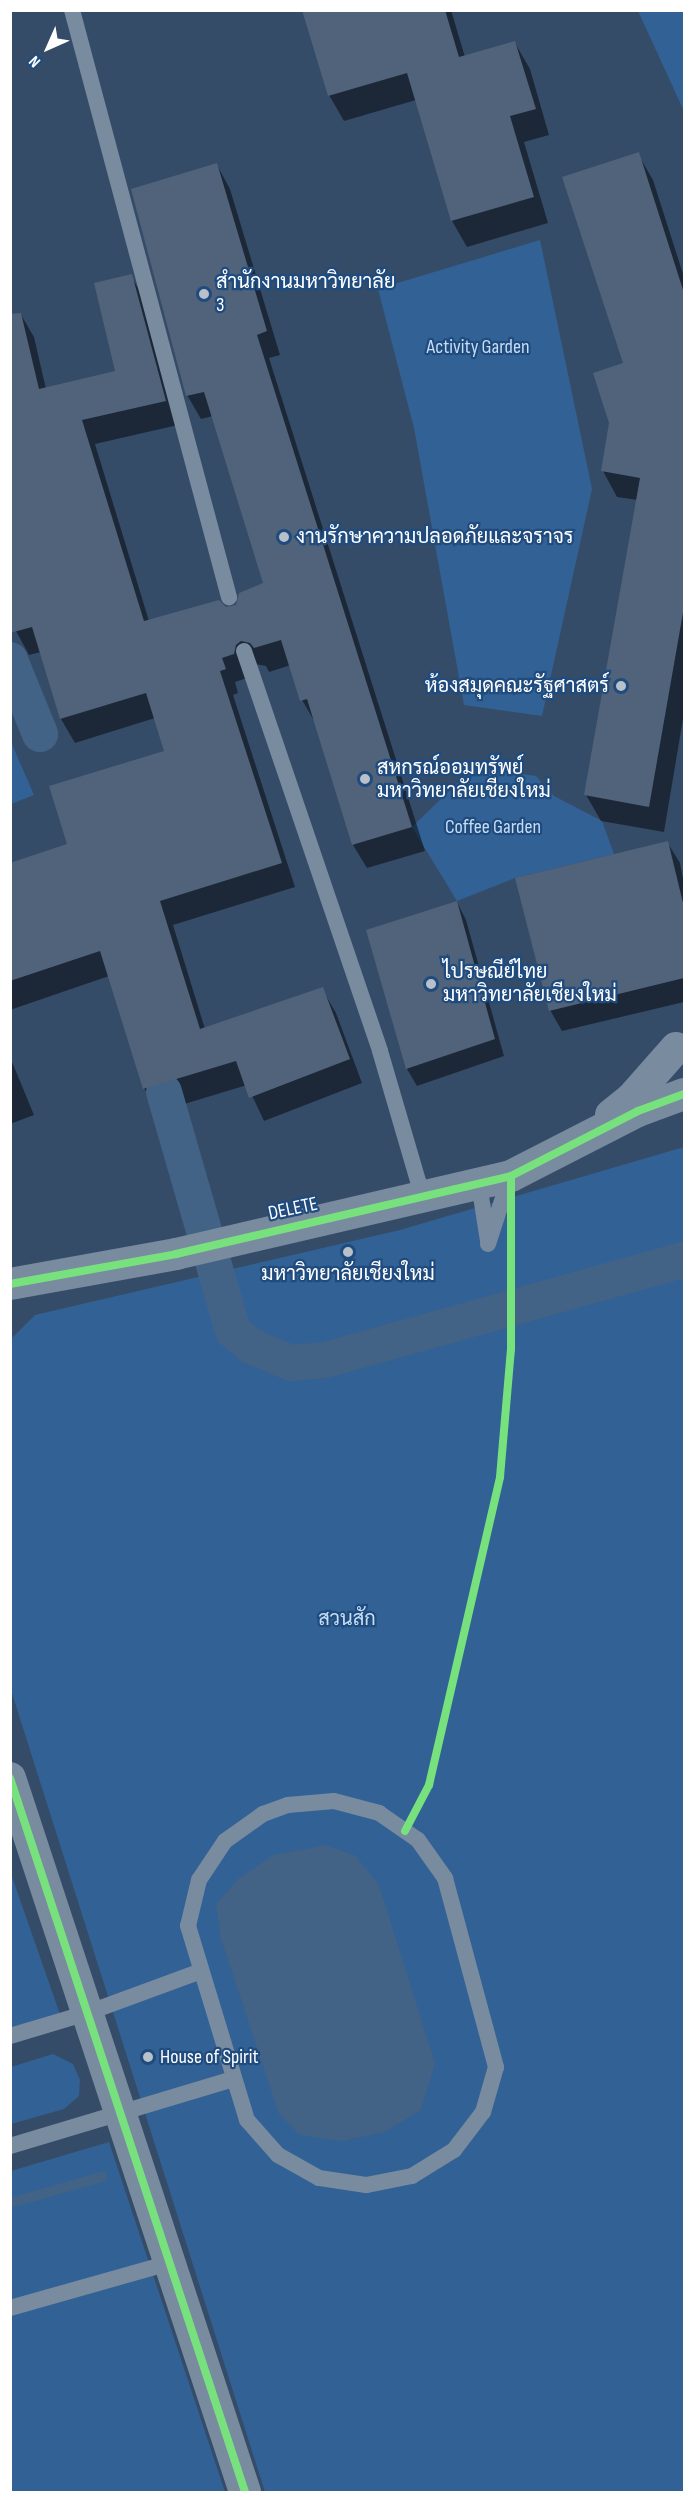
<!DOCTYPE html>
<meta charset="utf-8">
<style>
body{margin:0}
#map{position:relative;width:695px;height:2503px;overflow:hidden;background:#354c68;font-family:"Sofia Sans Condensed",Sarabun,sans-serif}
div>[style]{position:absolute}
.green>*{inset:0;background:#326295}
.water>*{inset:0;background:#426286}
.shadow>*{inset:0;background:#0007}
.stream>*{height:10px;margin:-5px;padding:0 5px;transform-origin:5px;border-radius:5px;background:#426286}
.canal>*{height:36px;margin:-18px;padding:0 18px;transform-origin:18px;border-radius:18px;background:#426286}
.building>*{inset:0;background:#50637a}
.service>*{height:16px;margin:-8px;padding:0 8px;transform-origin:8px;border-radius:8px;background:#798b9f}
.minor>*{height:32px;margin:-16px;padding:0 16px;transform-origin:16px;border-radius:16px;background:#798b9f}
.cycleway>*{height:8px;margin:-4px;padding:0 4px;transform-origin:4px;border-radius:4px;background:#77e17e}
.dots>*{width:16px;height:16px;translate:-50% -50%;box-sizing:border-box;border:3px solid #1f4b7e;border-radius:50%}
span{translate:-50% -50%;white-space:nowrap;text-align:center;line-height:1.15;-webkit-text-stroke:4.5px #1f4b7e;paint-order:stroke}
.poi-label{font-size:20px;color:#fff}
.left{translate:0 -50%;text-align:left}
.right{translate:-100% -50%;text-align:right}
.park-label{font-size:20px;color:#c6ddf6}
.street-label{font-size:20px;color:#fff}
.frame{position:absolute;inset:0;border:12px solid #fff;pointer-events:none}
.north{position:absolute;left:18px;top:18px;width:60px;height:60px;-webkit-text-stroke:4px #1f4b7e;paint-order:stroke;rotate:225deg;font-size:16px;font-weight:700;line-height:24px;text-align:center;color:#fff}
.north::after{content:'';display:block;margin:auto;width:21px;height:27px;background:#fff;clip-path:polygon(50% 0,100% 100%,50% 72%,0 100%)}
</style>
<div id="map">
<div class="green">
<i style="clip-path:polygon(638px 11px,684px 11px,684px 111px)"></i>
<i style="clip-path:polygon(540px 240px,592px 489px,542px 716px,464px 705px,414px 428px,378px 289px)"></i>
<i style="clip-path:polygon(10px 740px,34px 795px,11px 804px,10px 804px)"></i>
<i style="clip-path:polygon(474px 767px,536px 776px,554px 796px,602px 821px,614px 854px,515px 878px,457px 901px,412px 827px)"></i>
<i style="clip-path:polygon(684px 1147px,684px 2492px,265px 2492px,11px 1690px,10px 1340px,35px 1315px,400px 1230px)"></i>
<i style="clip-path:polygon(10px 1871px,62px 2020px,10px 2036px)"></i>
<i style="clip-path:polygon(53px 2054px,73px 2064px,80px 2080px,79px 2096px,64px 2109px,11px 2124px,11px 2067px)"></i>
<i style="clip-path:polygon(109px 2142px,225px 2492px,11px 2492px,11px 2171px)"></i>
</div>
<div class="water">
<i style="clip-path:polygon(326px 1845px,356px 1856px,379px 1885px,435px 2063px,421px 2110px,385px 2132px,342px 2141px,300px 2135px,279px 2114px,221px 1939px,216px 1904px,238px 1879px,273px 1855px)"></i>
</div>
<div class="shadow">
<i style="clip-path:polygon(304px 10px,451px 10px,465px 57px,515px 43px,530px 69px,549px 135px,524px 142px,548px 223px,467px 247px,452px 221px,416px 100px,344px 121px,329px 95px)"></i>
<i style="clip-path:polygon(638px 154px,653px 180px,684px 277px,684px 713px,664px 832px,601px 821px,586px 795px,638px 500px,617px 497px,603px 471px,625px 364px)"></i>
<i style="clip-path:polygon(217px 165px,230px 189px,280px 355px,269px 358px,425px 851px,367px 868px,353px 845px,316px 724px,302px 700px,291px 665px,269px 672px,266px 666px,255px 664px,247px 678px,235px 682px,238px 693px,233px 695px,295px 887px,173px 925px,205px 1029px,322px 989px,336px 1013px,362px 1083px,264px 1121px,247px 1085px,158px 1112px,144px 1088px,109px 976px,10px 1010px,10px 865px,69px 845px,166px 752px,155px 718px,75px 743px,61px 719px,41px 652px,29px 655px,16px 631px,20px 313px,34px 337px,46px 389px,117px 372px,131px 276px,145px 300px,178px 425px,95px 444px,149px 621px,237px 606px,265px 584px,213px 416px,201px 419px,187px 395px)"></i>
<i style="clip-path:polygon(667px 842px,680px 863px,684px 884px,684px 1002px,562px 1031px,550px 1010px)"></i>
<i style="clip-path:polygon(457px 902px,466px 920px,504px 1056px,417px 1086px,407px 1069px,368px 931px)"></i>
<i style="clip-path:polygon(10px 1057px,34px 1115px,10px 1124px)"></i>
</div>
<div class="stream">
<i style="left:10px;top:2203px;width:96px;rotate:-15.8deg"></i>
</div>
<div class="canal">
<i style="left:10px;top:660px;width:80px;rotate:67.9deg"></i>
<i style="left:164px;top:1092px;width:249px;rotate:73.9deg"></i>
<i style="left:233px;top:1331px;width:23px;rotate:40deg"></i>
<i style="left:251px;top:1346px;width:43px;rotate:23deg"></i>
<i style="left:291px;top:1363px;width:34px;rotate:-5deg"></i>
<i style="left:325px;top:1360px;width:373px;rotate:-15.6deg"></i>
</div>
<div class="building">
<i style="clip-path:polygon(302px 10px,445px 10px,459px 57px,515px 41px,536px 109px,510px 116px,534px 197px,451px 221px,407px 73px,328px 96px)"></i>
<i style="clip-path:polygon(639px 152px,684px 293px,684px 607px,649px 807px,584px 795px,640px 478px,601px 471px,609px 423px,593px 373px,623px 363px,562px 177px)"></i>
<i style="clip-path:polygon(217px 163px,267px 331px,257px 335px,412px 827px,352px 845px,307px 699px,300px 701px,281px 640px,254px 648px,250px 643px,241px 641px,236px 645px,234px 654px,222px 658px,226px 669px,220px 671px,282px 863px,160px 901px,200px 1029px,323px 987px,350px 1059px,249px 1098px,236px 1061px,143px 1089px,100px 951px,10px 981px,10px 863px,67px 844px,49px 786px,164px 751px,146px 693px,60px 719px,32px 627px,10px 633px,10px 314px,21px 313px,39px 389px,115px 371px,94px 283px,132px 274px,166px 401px,82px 420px,144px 621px,219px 600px,226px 607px,236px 605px,239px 593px,263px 583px,204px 392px,186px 396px,131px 189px)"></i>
<i style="clip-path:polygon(668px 841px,684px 907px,684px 978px,549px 1011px,515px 878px)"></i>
<i style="clip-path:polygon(457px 901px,495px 1039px,406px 1069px,366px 930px)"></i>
</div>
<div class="service">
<i style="left:72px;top:10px;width:608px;rotate:75.03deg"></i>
<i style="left:244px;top:651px;width:422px;rotate:71.2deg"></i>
<i style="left:380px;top:1051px;width:153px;rotate:73.7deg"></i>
<i style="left:472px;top:1186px;width:7px;rotate:-16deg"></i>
<i style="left:479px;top:1184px;width:58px;rotate:81deg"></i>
<i style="left:488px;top:1244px;width:71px;rotate:-72.1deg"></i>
<i style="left:334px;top:1801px;width:47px;rotate:14.9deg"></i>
<i style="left:379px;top:1813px;width:47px;rotate:34.7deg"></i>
<i style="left:418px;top:1840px;width:47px;rotate:54.6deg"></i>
<i style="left:445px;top:1878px;width:196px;rotate:74.9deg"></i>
<i style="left:496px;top:2067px;width:47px;rotate:106.1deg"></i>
<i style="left:483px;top:2112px;width:48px;rotate:127.3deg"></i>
<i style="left:454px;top:2150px;width:49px;rotate:148.2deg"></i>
<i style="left:412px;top:2176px;width:47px;rotate:168.9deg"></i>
<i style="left:366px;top:2185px;width:48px;rotate:-171.5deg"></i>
<i style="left:319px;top:2178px;width:47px;rotate:-150.7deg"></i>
<i style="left:278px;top:2155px;width:47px;rotate:-131.5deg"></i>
<i style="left:247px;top:2120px;width:203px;rotate:-106.9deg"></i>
<i style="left:188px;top:1926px;width:47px;rotate:-76.6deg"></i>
<i style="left:199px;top:1880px;width:47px;rotate:-56.3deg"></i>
<i style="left:225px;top:1841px;width:47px;rotate:-35.4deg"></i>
<i style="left:263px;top:1814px;width:27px;rotate:-20deg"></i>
<i style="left:288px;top:1805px;width:46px;rotate:-5deg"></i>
<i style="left:10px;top:2036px;width:80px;rotate:-16.6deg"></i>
<i style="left:87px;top:2013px;width:121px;rotate:-20.2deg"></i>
<i style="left:10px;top:2146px;width:234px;rotate:-16.7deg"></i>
<i style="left:10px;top:2308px;width:165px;rotate:-15.8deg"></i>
</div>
<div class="minor">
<i style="left:611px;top:1115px;width:26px;rotate:-39deg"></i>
<i style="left:631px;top:1099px;width:68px;rotate:-48.6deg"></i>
<i style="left:10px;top:1284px;width:169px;rotate:-10.2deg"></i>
<i style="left:176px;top:1254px;width:344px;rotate:-13.1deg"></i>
<i style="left:511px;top:1176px;width:143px;rotate:-27.1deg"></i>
<i style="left:638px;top:1111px;width:49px;rotate:-20.3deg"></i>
<i style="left:10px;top:1778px;width:752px;rotate:71.78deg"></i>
</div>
<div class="cycleway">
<i style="left:10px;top:1284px;width:169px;rotate:-10.2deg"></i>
<i style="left:176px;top:1254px;width:344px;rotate:-13.1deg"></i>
<i style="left:511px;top:1176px;width:143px;rotate:-27.1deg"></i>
<i style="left:638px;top:1111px;width:49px;rotate:-20.3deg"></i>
<i style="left:10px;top:1778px;width:752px;rotate:71.78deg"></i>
<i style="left:405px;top:1831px;width:52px;rotate:-62.4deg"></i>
<i style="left:429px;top:1785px;width:316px;rotate:-77deg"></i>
<i style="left:500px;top:1477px;width:128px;rotate:-85.1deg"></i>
<i style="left:511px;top:1349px;width:173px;rotate:-90deg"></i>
</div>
<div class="dots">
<i style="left:204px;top:294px;background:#b8c0ca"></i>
<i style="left:284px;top:537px;background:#b8c0ca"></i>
<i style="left:621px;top:686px;background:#b8c0ca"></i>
<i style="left:365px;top:779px;background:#b8c0ca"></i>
<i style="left:431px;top:984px;background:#b8c0ca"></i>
<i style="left:348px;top:1252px;background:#b8c0ca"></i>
<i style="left:148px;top:2057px;background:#b8c0ca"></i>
</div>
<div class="poi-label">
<span class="left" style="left:216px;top:294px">สำนักงานมหาวิทยาลัย<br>3</span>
<span class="left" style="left:296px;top:537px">งานรักษาความปลอดภัยและจราจร</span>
<span class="right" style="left:609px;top:686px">ห้องสมุดคณะรัฐศาสตร์</span>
<span class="left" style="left:377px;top:780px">สหกรณ์ออมทรัพย์<br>มหาวิทยาลัยเชียงใหม่</span>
<span class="left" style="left:443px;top:984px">ไปรษณีย์ไทย<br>มหาวิทยาลัยเชียงใหม่</span>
<span style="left:348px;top:1274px">มหาวิทยาลัยเชียงใหม่</span>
<span class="left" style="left:160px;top:2057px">House of Spirit</span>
</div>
<div class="park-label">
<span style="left:478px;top:347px">Activity Garden</span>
<span style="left:493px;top:827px">Coffee Garden</span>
<span style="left:347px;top:1619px">สวนสัก</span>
</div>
<div class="street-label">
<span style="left:293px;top:1209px;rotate:-12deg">DELETE</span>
</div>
<div class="frame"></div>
<div class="north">N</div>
</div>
